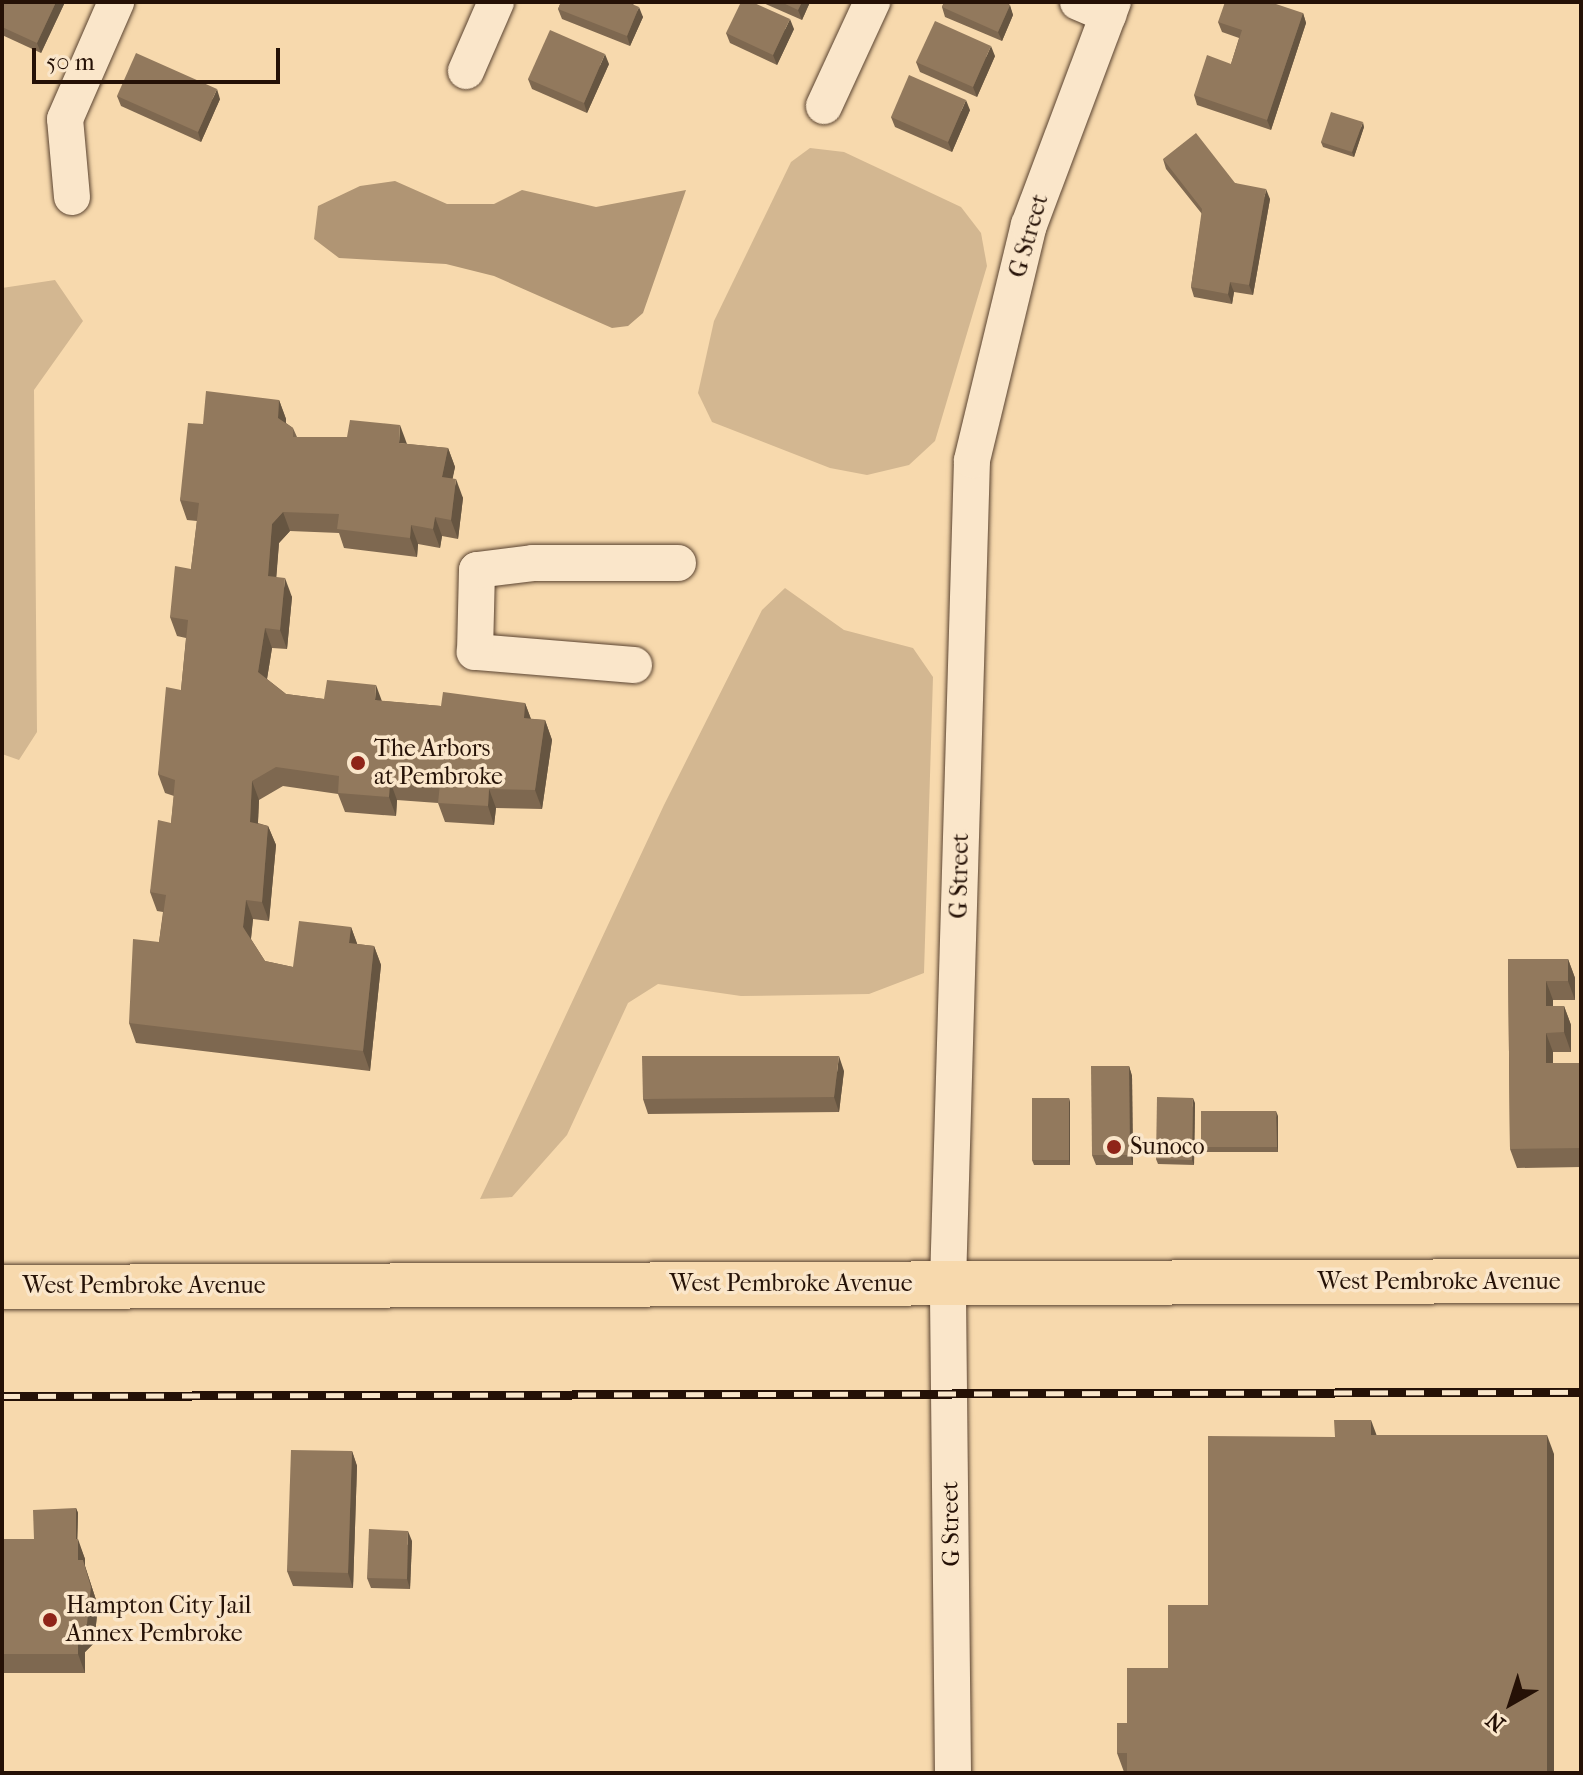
<!DOCTYPE html>
<style>
body{margin:0}
#map{position:relative;width:1583px;height:1775px;overflow:hidden;background:#f7d9ad;font-family:"IM FELL French Canon",serif}
div>[style]{position:absolute}
.green>*{inset:0;background:#d3b791}
.water>*{inset:0;background:#b09574}
.roads{filter:drop-shadow(0 0 2px #5a4330) drop-shadow(0 0 2px #5a4330)}
.minor>*{height:36px;margin:-18px;padding:0 18px;transform-origin:18px;border-radius:18px;background:#fae6ca}
.major>*{height:44px;margin:-22px;padding:0 22px;transform-origin:22px;border-radius:22px;background:#f7d9ad}
.rail>*{height:9px;margin-top:-4.5px;transform-origin:0;background:repeating-linear-gradient(90deg,#fae6ca 0 18px,#251106 0 36px);box-sizing:border-box;border-block:2px solid #251106}
.wall>*{inset:0;background:#7e6850}
.shaded-wall>*{inset:0;background:#665541}
.building>*{inset:0;background:#92795d}
.dots>*{width:22px;height:22px;translate:-50% -50%;box-sizing:border-box;border:4px solid #fae6ca;border-radius:50%}
span{translate:-50% -50%;white-space:nowrap;text-align:center;line-height:1.15;-webkit-text-stroke:7px #fae6ca;paint-order:stroke}
.street-label{font-size:24px;color:#251106}
.poi-label{font-size:24px;color:#251106}
.left{translate:0 -50%;text-align:left}
.frame{position:absolute;inset:0;border:4px solid #251106;pointer-events:none}
.north{position:absolute;left:1471px;top:1663px;width:80px;height:80px;-webkit-text-stroke:6px #fae6ca;paint-order:stroke;rotate:219deg;font-size:22px;font-weight:700;line-height:32px;text-align:center;color:#251106}
.north::after{content:'';display:block;margin:auto;width:28px;height:36px;background:#251106;clip-path:polygon(50% 0,100% 100%,50% 72%,0 100%)}
.scale{position:absolute;left:32px;top:48px;width:248px;height:36px;box-sizing:border-box;border:4px solid #251106;border-top:0;padding-left:10px;font-size:24px;line-height:28px;white-space:nowrap;color:#251106;-webkit-text-stroke:6px #fae6ca;paint-order:stroke}
</style>
<div id="map">
<div class="green">
<i style="clip-path:polygon(810px 148px,844px 152px,961px 207px,981px 233px,987px 266px,935px 441px,909px 465px,867px 475px,830px 468px,712px 422px,698px 393px,714px 321px,791px 162px)"></i>
<i style="clip-path:polygon(55px 280px,83px 321px,34px 390px,37px 732px,19px 760px,2px 754px,2px 288px)"></i>
<i style="clip-path:polygon(785px 588px,844px 630px,913px 648px,933px 677px,924px 973px,869px 994px,741px 996px,658px 984px,628px 1003px,567px 1135px,512px 1197px,480px 1199px,664px 805px,762px 610px)"></i>
</div>
<div class="water">
<i style="clip-path:polygon(395px 181px,447px 204px,494px 204px,522px 190px,596px 207px,686px 190px,643px 313px,628px 326px,612px 328px,494px 276px,446px 264px,339px 258px,314px 239px,318px 206px,360px 186px)"></i>
</div>
<div class="roads">
<div class="minor">
<i style="left:1078px;top:2px;width:33px;rotate:23deg"></i>
<i style="left:466px;top:71px;width:75px;rotate:-66.5deg"></i>
<i style="left:824px;top:106px;width:115px;rotate:-65.2deg"></i>
<i style="left:72px;top:197px;width:78px;rotate:-95.1deg"></i>
<i style="left:65px;top:119px;width:128px;rotate:-66.4deg"></i>
<i style="left:634px;top:665px;width:160px;rotate:-175.3deg"></i>
<i style="left:475px;top:652px;width:82px;rotate:-88.6deg"></i>
<i style="left:477px;top:570px;width:56px;rotate:-7.1deg"></i>
<i style="left:533px;top:563px;width:145px"></i>
<i style="left:953px;top:1773px;width:490px;rotate:-90.6deg"></i>
<i style="left:948px;top:1283px;width:823px;rotate:-88.33deg"></i>
<i style="left:972px;top:460px;width:242px;rotate:-76.4deg"></i>
<i style="left:1029px;top:225px;width:238px;rotate:-69.4deg"></i>
</div>
<div class="major">
<i style="left:2px;top:1287px;width:1579px;rotate:-0.22deg"></i>
</div>
</div>
<div class="rail">
<i style="left:2px;top:1396px;width:1579px;rotate:-0.15deg"></i>
</div>
<div class="wall">
<i style="clip-path:polygon(2px 2px,65px 2px,41px 53px,2px 35px)"></i>
<i style="clip-path:polygon(561px 2px,635px 2px,633px 5px,643px 17px,630px 46px,562px 19px,558px 9px)"></i>
<i style="clip-path:polygon(761px 2px,810px 2px,802px 20px)"></i>
<i style="clip-path:polygon(944px 2px,1010px 2px,1009px 4px,1013px 15px,1002px 41px,945px 17px,942px 7px)"></i>
<i style="clip-path:polygon(1303px 13px,1306px 23px,1271px 130px,1197px 105px,1194px 95px,1231px 64px,1239px 38px,1222px 32px,1218px 22px)"></i>
<i style="clip-path:polygon(794px 29px,777px 65px,730px 43px,726px 33px)"></i>
<i style="clip-path:polygon(995px 56px,977px 97px,920px 72px,916px 62px)"></i>
<i style="clip-path:polygon(609px 64px,587px 113px,532px 89px,528px 79px)"></i>
<i style="clip-path:polygon(117px 96px,220px 99px,201px 142px,121px 106px)"></i>
<i style="clip-path:polygon(970px 110px,952px 152px,895px 127px,891px 117px)"></i>
<i style="clip-path:polygon(1364px 127px,1354px 157px,1323px 147px,1321px 142px)"></i>
<i style="clip-path:polygon(1163px 159px,1235px 183px,1270px 199px,1253px 295px,1234px 292px,1232px 304px,1194px 297px,1191px 287px,1202px 214px,1166px 169px)"></i>
<i style="clip-path:polygon(279px 400px,286px 419px,286px 423px,293px 428px,297px 437px,407px 444px,448px 448px,455px 467px,452px 479px,463px 498px,458px 539px,442px 536px,440px 548px,418px 544px,417px 557px,344px 548px,339px 533px,290px 531px,279px 543px,276px 577px,292px 597px,287px 649px,272px 648px,267px 679px,286px 694px,324px 699px,382px 701px,441px 706px,525px 703px,531px 719px,545px 720px,552px 740px,542px 809px,496px 808px,494px 825px,445px 822px,438px 803px,397px 800px,396px 816px,345px 812px,338px 794px,283px 786px,259px 800px,258px 823px,268px 826px,276px 845px,269px 921px,253px 919px,251px 939px,265px 961px,293px 967px,351px 927px,357px 944px,374px 946px,381px 965px,370px 1071px,136px 1043px,129px 1023px,159px 942px,163px 912px,157px 911px,150px 892px,171px 823px,174px 796px,165px 793px,158px 774px,181px 690px,186px 638px,177px 636px,170px 617px,191px 569px,197px 521px,187px 520px,180px 500px,203px 424px)"></i>
<i style="clip-path:polygon(1508px 959px,1568px 959px,1575px 978px,1575px 1000px,1553px 1000px,1553px 1006px,1564px 1006px,1571px 1025px,1571px 1052px,1553px 1052px,1553px 1063px,1581px 1063px,1581px 1167px,1517px 1168px,1510px 1149px)"></i>
<i style="clip-path:polygon(1129px 1066px,1132px 1076px,1133px 1165px,1096px 1165px,1092px 1155px)"></i>
<i style="clip-path:polygon(844px 1071px,839px 1112px,648px 1114px,643px 1099px)"></i>
<i style="clip-path:polygon(1069px 1098px,1070px 1103px,1070px 1165px,1034px 1165px,1032px 1160px)"></i>
<i style="clip-path:polygon(1195px 1103px,1194px 1165px,1158px 1164px,1156px 1159px)"></i>
<i style="clip-path:polygon(1278px 1116px,1278px 1152px,1203px 1152px,1201px 1147px)"></i>
<i style="clip-path:polygon(1377px 1435px,1554px 1454px,1554px 1773px,1124px 1772px,1117px 1753px,1127px 1723px,1168px 1668px,1208px 1605px,1335px 1437px)"></i>
<i style="clip-path:polygon(352px 1451px,357px 1466px,353px 1588px,293px 1586px,287px 1571px)"></i>
<i style="clip-path:polygon(76px 1508px,78px 1513px,77px 1539px,85px 1559px,85px 1566px,98px 1606px,94px 1643px,85px 1652px,85px 1673px,2px 1673px,2px 1539px,34px 1539px)"></i>
<i style="clip-path:polygon(412px 1541px,410px 1589px,371px 1588px,367px 1578px)"></i>
</div>
<div class="shaded-wall">
<i style="clip-path:polygon(56px 2px,65px 2px,41px 53px,37px 43px)"></i>
<i style="clip-path:polygon(802px 2px,810px 2px,802px 20px,798px 10px)"></i>
<i style="clip-path:polygon(1010px 5px,1013px 15px,1002px 41px,998px 32px)"></i>
<i style="clip-path:polygon(639px 7px,643px 17px,630px 46px,627px 36px)"></i>
<i style="clip-path:polygon(1303px 13px,1306px 23px,1271px 130px,1267px 120px)"></i>
<i style="clip-path:polygon(790px 19px,794px 29px,777px 65px,773px 55px)"></i>
<i style="clip-path:polygon(991px 46px,995px 56px,977px 97px,973px 87px)"></i>
<i style="clip-path:polygon(605px 54px,609px 64px,587px 113px,584px 103px)"></i>
<i style="clip-path:polygon(217px 89px,220px 99px,201px 142px,198px 132px)"></i>
<i style="clip-path:polygon(966px 100px,970px 110px,952px 152px,948px 142px)"></i>
<i style="clip-path:polygon(1363px 122px,1364px 127px,1354px 157px,1352px 152px)"></i>
<i style="clip-path:polygon(1266px 189px,1270px 199px,1253px 295px,1249px 285px)"></i>
<i style="clip-path:polygon(1230px 282px,1234px 292px,1232px 304px,1228px 294px)"></i>
<i style="clip-path:polygon(279px 400px,286px 419px,285px 437px,278px 418px)"></i>
<i style="clip-path:polygon(400px 425px,407px 444px,399px 443px)"></i>
<i style="clip-path:polygon(448px 448px,455px 467px,449px 497px,442px 477px)"></i>
<i style="clip-path:polygon(456px 479px,463px 498px,458px 539px,451px 520px)"></i>
<i style="clip-path:polygon(283px 512px,290px 531px,279px 543px,275px 595px,268px 576px,272px 524px)"></i>
<i style="clip-path:polygon(435px 517px,442px 536px,440px 548px,433px 529px)"></i>
<i style="clip-path:polygon(411px 525px,418px 544px,417px 557px,410px 538px)"></i>
<i style="clip-path:polygon(285px 578px,292px 597px,287px 649px,280px 630px)"></i>
<i style="clip-path:polygon(265px 628px,272px 648px,265px 691px,258px 672px)"></i>
<i style="clip-path:polygon(376px 685px,383px 704px,375px 700px)"></i>
<i style="clip-path:polygon(525px 703px,532px 722px,524px 718px)"></i>
<i style="clip-path:polygon(545px 720px,552px 740px,542px 809px,535px 790px)"></i>
<i style="clip-path:polygon(252px 781px,259px 800px,257px 841px,250px 822px)"></i>
<i style="clip-path:polygon(390px 781px,397px 800px,396px 816px,389px 797px)"></i>
<i style="clip-path:polygon(489px 789px,496px 808px,494px 825px,488px 806px)"></i>
<i style="clip-path:polygon(268px 826px,276px 845px,269px 921px,262px 902px)"></i>
<i style="clip-path:polygon(246px 900px,253px 919px,250px 947px,243px 927px)"></i>
<i style="clip-path:polygon(351px 927px,358px 946px,349px 943px)"></i>
<i style="clip-path:polygon(374px 946px,381px 965px,370px 1071px,363px 1051px)"></i>
<i style="clip-path:polygon(1568px 959px,1575px 978px,1575px 1000px,1568px 981px)"></i>
<i style="clip-path:polygon(1546px 981px,1553px 1000px,1553px 1025px,1546px 1006px)"></i>
<i style="clip-path:polygon(1564px 1006px,1571px 1025px,1571px 1052px,1564px 1032px)"></i>
<i style="clip-path:polygon(1546px 1033px,1553px 1052px,1553px 1082px,1546px 1063px)"></i>
<i style="clip-path:polygon(839px 1056px,844px 1071px,839px 1112px,834px 1097px)"></i>
<i style="clip-path:polygon(1129px 1066px,1132px 1076px,1133px 1165px,1130px 1155px)"></i>
<i style="clip-path:polygon(1069px 1098px,1070px 1103px,1070px 1165px,1069px 1160px)"></i>
<i style="clip-path:polygon(1193px 1098px,1195px 1103px,1194px 1165px,1192px 1160px)"></i>
<i style="clip-path:polygon(1276px 1111px,1278px 1116px,1278px 1152px,1277px 1147px)"></i>
<i style="clip-path:polygon(1371px 1420px,1378px 1439px,1371px 1435px)"></i>
<i style="clip-path:polygon(1547px 1435px,1554px 1454px,1554px 1773px,1547px 1773px)"></i>
<i style="clip-path:polygon(352px 1451px,357px 1466px,353px 1588px,348px 1573px)"></i>
<i style="clip-path:polygon(76px 1508px,78px 1513px,77px 1558px,75px 1553px)"></i>
<i style="clip-path:polygon(408px 1531px,412px 1541px,410px 1589px,407px 1579px)"></i>
<i style="clip-path:polygon(78px 1539px,85px 1559px,85px 1566px,98px 1606px,94px 1643px,85px 1652px,85px 1673px,78px 1654px)"></i>
</div>
<div class="building">
<i style="clip-path:polygon(2px 2px,56px 2px,37px 43px,2px 27px)"></i>
<i style="clip-path:polygon(561px 2px,627px 2px,639px 7px,627px 36px,558px 9px)"></i>
<i style="clip-path:polygon(741px 2px,752px 2px,790px 19px,773px 55px,726px 33px)"></i>
<i style="clip-path:polygon(781px 2px,802px 2px,798px 10px)"></i>
<i style="clip-path:polygon(944px 2px,1003px 2px,1010px 5px,998px 32px,942px 7px)"></i>
<i style="clip-path:polygon(1225px 2px,1270px 2px,1303px 13px,1267px 120px,1194px 95px,1207px 55px,1231px 64px,1242px 30px,1218px 22px)"></i>
<i style="clip-path:polygon(935px 21px,991px 46px,973px 87px,916px 62px)"></i>
<i style="clip-path:polygon(550px 30px,605px 54px,584px 103px,528px 79px)"></i>
<i style="clip-path:polygon(136px 53px,217px 89px,198px 132px,117px 96px)"></i>
<i style="clip-path:polygon(909px 75px,966px 100px,948px 142px,891px 117px)"></i>
<i style="clip-path:polygon(1331px 112px,1363px 122px,1352px 152px,1321px 142px)"></i>
<i style="clip-path:polygon(1196px 133px,1235px 183px,1266px 189px,1249px 285px,1230px 282px,1228px 294px,1191px 287px,1202px 209px,1163px 159px)"></i>
<i style="clip-path:polygon(206px 391px,279px 400px,278px 418px,293px 428px,293px 437px,347px 437px,350px 420px,400px 425px,399px 443px,448px 448px,442px 477px,456px 479px,451px 520px,435px 517px,433px 529px,411px 525px,410px 538px,337px 529px,339px 514px,283px 512px,272px 524px,268px 576px,285px 578px,280px 630px,265px 628px,258px 672px,286px 694px,324px 699px,327px 680px,376px 685px,375px 700px,441px 706px,443px 692px,525px 703px,524px 718px,545px 720px,535px 790px,489px 789px,488px 806px,438px 803px,440px 784px,390px 781px,389px 797px,338px 793px,339px 776px,276px 767px,252px 781px,250px 822px,268px 826px,262px 902px,246px 900px,243px 927px,265px 961px,293px 967px,299px 921px,351px 927px,349px 943px,374px 946px,363px 1051px,129px 1023px,133px 939px,159px 942px,166px 895px,150px 892px,158px 820px,171px 823px,175px 780px,158px 774px,166px 687px,181px 690px,188px 620px,170px 617px,175px 566px,191px 569px,199px 503px,180px 500px,188px 423px,203px 424px)"></i>
<i style="clip-path:polygon(1508px 959px,1568px 959px,1568px 981px,1546px 981px,1546px 1006px,1564px 1006px,1564px 1032px,1546px 1033px,1546px 1063px,1581px 1063px,1581px 1148px,1510px 1149px)"></i>
<i style="clip-path:polygon(642px 1056px,839px 1056px,834px 1097px,643px 1099px)"></i>
<i style="clip-path:polygon(1091px 1066px,1129px 1066px,1130px 1155px,1092px 1155px)"></i>
<i style="clip-path:polygon(1157px 1097px,1193px 1098px,1192px 1160px,1156px 1159px)"></i>
<i style="clip-path:polygon(1032px 1098px,1069px 1098px,1069px 1160px,1032px 1160px)"></i>
<i style="clip-path:polygon(1201px 1111px,1276px 1111px,1277px 1147px,1201px 1147px)"></i>
<i style="clip-path:polygon(1334px 1420px,1371px 1420px,1371px 1435px,1547px 1435px,1547px 1773px,1127px 1773px,1127px 1753px,1117px 1753px,1117px 1723px,1127px 1723px,1127px 1668px,1168px 1668px,1168px 1605px,1208px 1605px,1208px 1436px,1335px 1437px)"></i>
<i style="clip-path:polygon(291px 1450px,352px 1451px,348px 1573px,287px 1571px)"></i>
<i style="clip-path:polygon(76px 1508px,76px 1539px,34px 1539px,33px 1510px)"></i>
<i style="clip-path:polygon(369px 1529px,408px 1531px,407px 1579px,367px 1578px)"></i>
<i style="clip-path:polygon(2px 1539px,78px 1539px,78px 1560px,83px 1560px,91px 1587px,87px 1624px,78px 1633px,78px 1654px,2px 1654px)"></i>
</div>
<div class="dots">
<i style="left:358px;top:763px;background:#8f2418"></i>
<i style="left:1114px;top:1147px;background:#8f2418"></i>
<i style="left:50px;top:1620px;background:#8f2418"></i>
</div>
<div class="street-label">
<span style="left:1029px;top:236px;rotate:-74deg">G Street</span>
<span style="left:960px;top:876px;rotate:-89deg">G Street</span>
<span style="left:1439px;top:1282px">West Pembroke Avenue</span>
<span style="left:791px;top:1284px">West Pembroke Avenue</span>
<span style="left:144px;top:1286px">West Pembroke Avenue</span>
<span style="left:951px;top:1524px;rotate:-91deg">G Street</span>
</div>
<div class="poi-label">
<span class="left" style="left:374px;top:763px">The Arbors<br>at Pembroke</span>
<span class="left" style="left:1130px;top:1147px">Sunoco</span>
<span class="left" style="left:66px;top:1620px">Hampton City Jail<br>Annex Pembroke</span>
</div>
<div class="frame"></div>
<div class="north">N</div>
<div class="scale">50 m</div>
</div>
